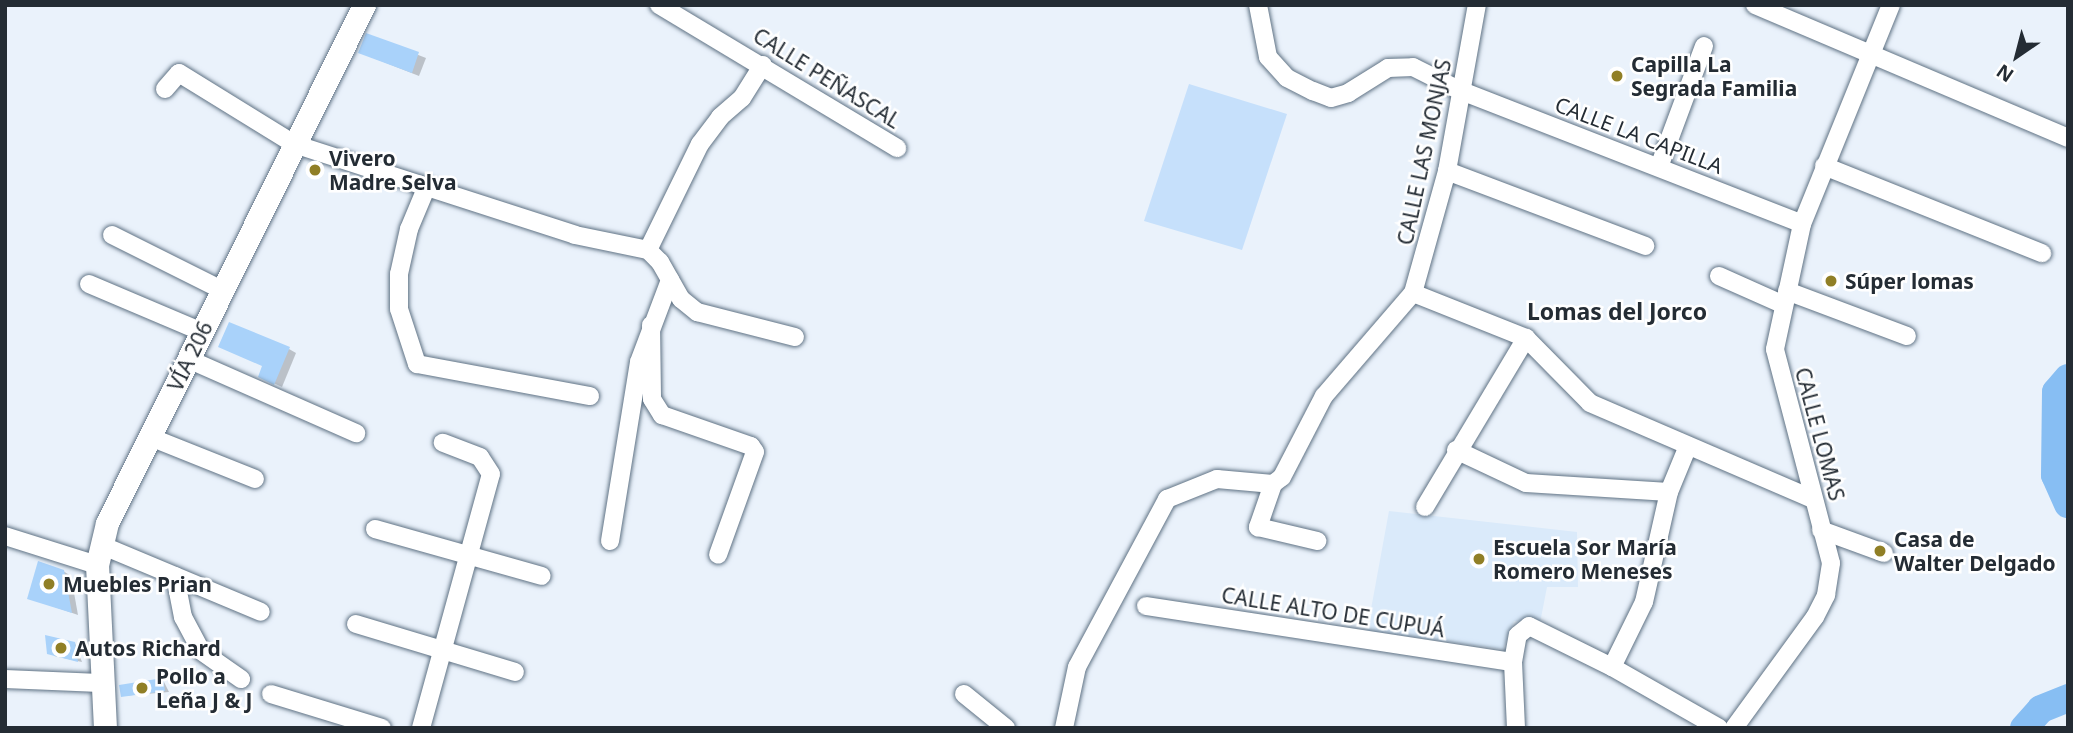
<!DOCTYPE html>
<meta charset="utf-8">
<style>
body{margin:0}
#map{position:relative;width:2073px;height:733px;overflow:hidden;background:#eaf2fb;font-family:"Noto Sans",sans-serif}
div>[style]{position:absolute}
.built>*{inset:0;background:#daeafa}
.green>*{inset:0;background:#c6e0fb}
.shadow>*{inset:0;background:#0003}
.river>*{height:28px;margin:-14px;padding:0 14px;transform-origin:14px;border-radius:14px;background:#87bef3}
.building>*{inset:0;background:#a9d2fa}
.roads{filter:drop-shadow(0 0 2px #5f7284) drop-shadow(0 0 2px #5f7284)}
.minor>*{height:18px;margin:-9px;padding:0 9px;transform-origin:9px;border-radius:9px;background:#fff}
.major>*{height:23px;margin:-11.5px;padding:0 11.5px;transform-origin:11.5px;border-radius:11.5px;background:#fff}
.dots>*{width:19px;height:19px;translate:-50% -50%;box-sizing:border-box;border:4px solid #fff;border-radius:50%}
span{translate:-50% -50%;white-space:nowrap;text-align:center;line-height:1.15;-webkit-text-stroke:5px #fff;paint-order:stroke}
.poi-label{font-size:21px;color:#242c34;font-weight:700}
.left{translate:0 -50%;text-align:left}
.street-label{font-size:21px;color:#242c34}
.neighbourhood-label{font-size:23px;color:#242c34;font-weight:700}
.frame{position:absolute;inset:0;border:7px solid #242c34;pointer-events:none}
.north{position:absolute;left:1982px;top:21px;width:70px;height:70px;-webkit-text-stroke:5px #fff;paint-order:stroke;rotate:215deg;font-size:19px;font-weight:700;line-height:28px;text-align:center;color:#242c34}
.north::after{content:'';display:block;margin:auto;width:24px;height:32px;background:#242c34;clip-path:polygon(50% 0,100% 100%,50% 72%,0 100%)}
</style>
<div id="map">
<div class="built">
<i style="clip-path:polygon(1389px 511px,1577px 532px,1578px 587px,1547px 587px,1540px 623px,1514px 621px,1503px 649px,1367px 631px)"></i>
</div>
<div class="green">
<i style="clip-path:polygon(1189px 84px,1287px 114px,1242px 250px,1144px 221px)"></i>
</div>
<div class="shadow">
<i style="clip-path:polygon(367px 35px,426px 58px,419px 76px,361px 53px)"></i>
<i style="clip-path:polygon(289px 349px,296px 353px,282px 387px,267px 380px,264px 366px)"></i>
<i style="clip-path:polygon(63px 571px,71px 576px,78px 615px,29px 598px)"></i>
<i style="clip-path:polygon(75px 643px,82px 662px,54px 656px)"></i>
<i style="clip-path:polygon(163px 680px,169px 692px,122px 696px)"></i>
</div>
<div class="river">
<i style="left:2068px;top:378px;width:18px;rotate:131deg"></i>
<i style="left:2056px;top:392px;width:83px;rotate:90.7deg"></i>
<i style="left:2055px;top:475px;width:32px;rotate:66deg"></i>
<i style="left:2024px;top:728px;width:25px;rotate:-48deg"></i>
<i style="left:2041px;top:709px;width:29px;rotate:-22deg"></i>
</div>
<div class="building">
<i style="clip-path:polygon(366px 33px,419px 52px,412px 73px,358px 53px)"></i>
<i style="clip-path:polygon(229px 322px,290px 347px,274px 385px,258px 377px,262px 366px,218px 347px)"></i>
<i style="clip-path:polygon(38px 561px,64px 570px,72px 613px,27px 599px)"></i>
<i style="clip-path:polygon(45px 635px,75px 642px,78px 662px,47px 654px)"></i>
<i style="clip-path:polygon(163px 678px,165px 691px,121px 697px,119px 685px)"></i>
</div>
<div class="roads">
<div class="minor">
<i style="left:659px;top:5px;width:278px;rotate:31deg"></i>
<i style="left:1258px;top:5px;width:53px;rotate:79.1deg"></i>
<i style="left:1268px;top:57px;width:28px;rotate:48deg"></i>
<i style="left:1287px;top:78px;width:29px;rotate:27deg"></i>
<i style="left:1313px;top:91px;width:19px;rotate:21deg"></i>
<i style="left:1331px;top:98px;width:18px;rotate:-16deg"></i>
<i style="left:1348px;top:93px;width:47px;rotate:-32deg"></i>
<i style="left:1388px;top:68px;width:25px;rotate:-2deg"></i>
<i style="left:1413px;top:67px;width:51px;rotate:26.6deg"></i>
<i style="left:1459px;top:90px;width:368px;rotate:21.3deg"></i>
<i style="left:1755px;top:5px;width:340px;rotate:23deg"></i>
<i style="left:165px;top:89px;width:21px;rotate:-49deg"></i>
<i style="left:179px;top:73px;width:135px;rotate:31.7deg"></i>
<i style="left:294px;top:144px;width:295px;rotate:17.9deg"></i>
<i style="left:575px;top:235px;width:75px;rotate:11.6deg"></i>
<i style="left:648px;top:250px;width:17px;rotate:45deg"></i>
<i style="left:660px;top:262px;width:43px;rotate:60.4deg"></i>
<i style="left:681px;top:299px;width:21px;rotate:39deg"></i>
<i style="left:697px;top:312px;width:101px;rotate:14.3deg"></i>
<i style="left:1824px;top:166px;width:235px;rotate:21.8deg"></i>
<i style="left:1659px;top:167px;width:129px;rotate:-69.6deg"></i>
<i style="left:1447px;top:171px;width:212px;rotate:20.7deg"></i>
<i style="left:427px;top:186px;width:47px;rotate:112.7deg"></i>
<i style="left:409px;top:229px;width:46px;rotate:102.5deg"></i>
<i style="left:399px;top:274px;width:35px;rotate:90deg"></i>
<i style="left:399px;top:309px;width:58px;rotate:71.9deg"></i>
<i style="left:417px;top:364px;width:176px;rotate:10.5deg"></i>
<i style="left:112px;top:235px;width:123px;rotate:26.6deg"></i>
<i style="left:648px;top:250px;width:118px;rotate:-63.9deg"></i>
<i style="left:700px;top:144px;width:34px;rotate:-53deg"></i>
<i style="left:720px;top:117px;width:29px;rotate:-41deg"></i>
<i style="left:742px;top:98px;width:39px;rotate:-58deg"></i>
<i style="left:1719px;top:276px;width:71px;rotate:24deg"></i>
<i style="left:89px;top:284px;width:123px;rotate:23deg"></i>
<i style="left:1787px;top:291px;width:128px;rotate:20.6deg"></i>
<i style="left:1413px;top:293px;width:122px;rotate:21.7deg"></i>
<i style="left:1526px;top:338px;width:91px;rotate:45.4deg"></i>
<i style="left:1590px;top:403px;width:243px;rotate:23.3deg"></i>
<i style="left:651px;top:325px;width:74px;rotate:89.2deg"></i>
<i style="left:652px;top:399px;width:19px;rotate:58deg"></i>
<i style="left:662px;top:415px;width:94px;rotate:19.2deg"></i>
<i style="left:751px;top:446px;width:7px;rotate:56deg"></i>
<i style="left:755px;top:452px;width:109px;rotate:109.8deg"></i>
<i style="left:188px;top:359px;width:184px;rotate:23.8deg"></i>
<i style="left:150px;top:437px;width:113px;rotate:21.8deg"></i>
<i style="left:1456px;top:450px;width:77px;rotate:25.2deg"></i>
<i style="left:1526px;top:483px;width:143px;rotate:3.6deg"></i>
<i style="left:1273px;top:484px;width:46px;rotate:109.2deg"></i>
<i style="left:1258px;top:527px;width:61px;rotate:13.3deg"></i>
<i style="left:1425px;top:507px;width:197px;rotate:-59.1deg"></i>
<i style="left:375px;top:529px;width:173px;rotate:15.7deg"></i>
<i style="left:1821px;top:530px;width:67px;rotate:20.1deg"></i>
<i style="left:5px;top:536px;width:96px;rotate:17.5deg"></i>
<i style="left:610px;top:541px;width:181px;rotate:-80.8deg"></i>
<i style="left:639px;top:362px;width:88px;rotate:-69.3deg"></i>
<i style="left:101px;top:545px;width:173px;rotate:22.7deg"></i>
<i style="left:175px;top:576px;width:42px;rotate:79deg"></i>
<i style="left:183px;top:617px;width:38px;rotate:62deg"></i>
<i style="left:201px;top:651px;width:49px;rotate:35deg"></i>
<i style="left:1146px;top:606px;width:371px;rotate:8.7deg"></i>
<i style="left:356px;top:624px;width:166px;rotate:16.8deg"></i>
<i style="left:1612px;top:667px;width:72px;rotate:-63.8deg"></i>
<i style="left:1644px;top:602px;width:113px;rotate:-77.2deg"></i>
<i style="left:1669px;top:492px;width:50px;rotate:-67.6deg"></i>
<i style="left:5px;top:679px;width:95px;rotate:2.4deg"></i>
<i style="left:271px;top:694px;width:116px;rotate:17deg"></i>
<i style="left:964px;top:694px;width:54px;rotate:39deg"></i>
<i style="left:421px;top:728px;width:263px;rotate:-74.6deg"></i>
<i style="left:491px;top:474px;width:20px;rotate:-123deg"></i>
<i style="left:480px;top:457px;width:40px;rotate:-159deg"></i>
<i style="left:1064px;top:728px;width:62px;rotate:-78deg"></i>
<i style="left:1077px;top:667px;width:191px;rotate:-61.8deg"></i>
<i style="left:1167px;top:499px;width:54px;rotate:-21.8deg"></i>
<i style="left:1217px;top:479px;width:56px;rotate:5.1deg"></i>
<i style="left:1273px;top:484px;width:11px;rotate:-38deg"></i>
<i style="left:1282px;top:477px;width:91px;rotate:-62.6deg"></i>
<i style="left:1324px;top:396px;width:136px;rotate:-49.2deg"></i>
<i style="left:1413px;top:293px;width:127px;rotate:-74.4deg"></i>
<i style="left:1447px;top:171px;width:169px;rotate:-79.8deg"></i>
<i style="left:1516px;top:728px;width:66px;rotate:-92.6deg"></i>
<i style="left:1513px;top:662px;width:27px;rotate:-80deg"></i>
<i style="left:1518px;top:635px;width:14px;rotate:-39deg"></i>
<i style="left:1529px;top:626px;width:93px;rotate:26.3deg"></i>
<i style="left:1612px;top:667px;width:123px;rotate:29.7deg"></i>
<i style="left:1734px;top:728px;width:137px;rotate:-53.9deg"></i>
<i style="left:1815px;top:617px;width:25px;rotate:-63deg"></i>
<i style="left:1826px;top:595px;width:32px;rotate:-81deg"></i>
<i style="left:1831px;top:563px;width:221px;rotate:-104.7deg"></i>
<i style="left:1775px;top:349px;width:128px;rotate:-77.8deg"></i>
<i style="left:1802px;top:224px;width:236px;rotate:-67.9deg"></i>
</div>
<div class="major">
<i style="left:105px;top:728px;width:163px;rotate:-92.8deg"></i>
<i style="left:97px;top:565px;width:43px;rotate:-76.6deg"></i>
<i style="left:107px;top:523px;width:578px;rotate:-63.61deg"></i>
</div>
</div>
<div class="dots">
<i style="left:1617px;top:76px;background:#907f26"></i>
<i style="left:315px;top:170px;background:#907f26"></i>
<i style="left:1831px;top:281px;background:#907f26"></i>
<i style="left:1880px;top:551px;background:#907f26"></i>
<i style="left:1479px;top:559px;background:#907f26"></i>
<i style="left:49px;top:584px;background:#907f26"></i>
<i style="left:61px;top:648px;background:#907f26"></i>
<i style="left:142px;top:688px;background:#907f26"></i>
</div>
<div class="poi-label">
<span class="left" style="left:1631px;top:76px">Capilla La<br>Segrada Familia</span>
<span class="left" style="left:329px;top:170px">Vivero<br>Madre Selva</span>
<span class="left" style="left:1845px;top:281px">Súper lomas</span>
<span class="left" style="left:1894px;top:551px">Casa de<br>Walter Delgado</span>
<span class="left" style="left:1493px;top:559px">Escuela Sor María<br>Romero Meneses</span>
<span class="left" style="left:63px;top:584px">Muebles Prian</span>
<span class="left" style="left:75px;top:648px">Autos Richard</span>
<span class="left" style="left:156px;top:688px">Pollo a<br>Leña J &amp; J</span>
</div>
<div class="street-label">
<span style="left:827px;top:78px;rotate:32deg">CALLE PEÑASCAL</span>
<span style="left:1639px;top:135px;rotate:21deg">CALLE LA CAPILLA</span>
<span style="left:1424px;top:152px;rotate:-78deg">CALLE LAS MONJAS</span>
<span style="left:190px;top:356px;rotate:-64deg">VÍA 206</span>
<span style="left:1820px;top:434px;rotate:75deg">CALLE LOMAS</span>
<span style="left:1333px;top:612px;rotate:9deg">CALLE ALTO DE CUPUÁ</span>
</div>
<div class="neighbourhood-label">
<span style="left:1617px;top:311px">Lomas del Jorco</span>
</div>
<div class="frame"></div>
<div class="north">N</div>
</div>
